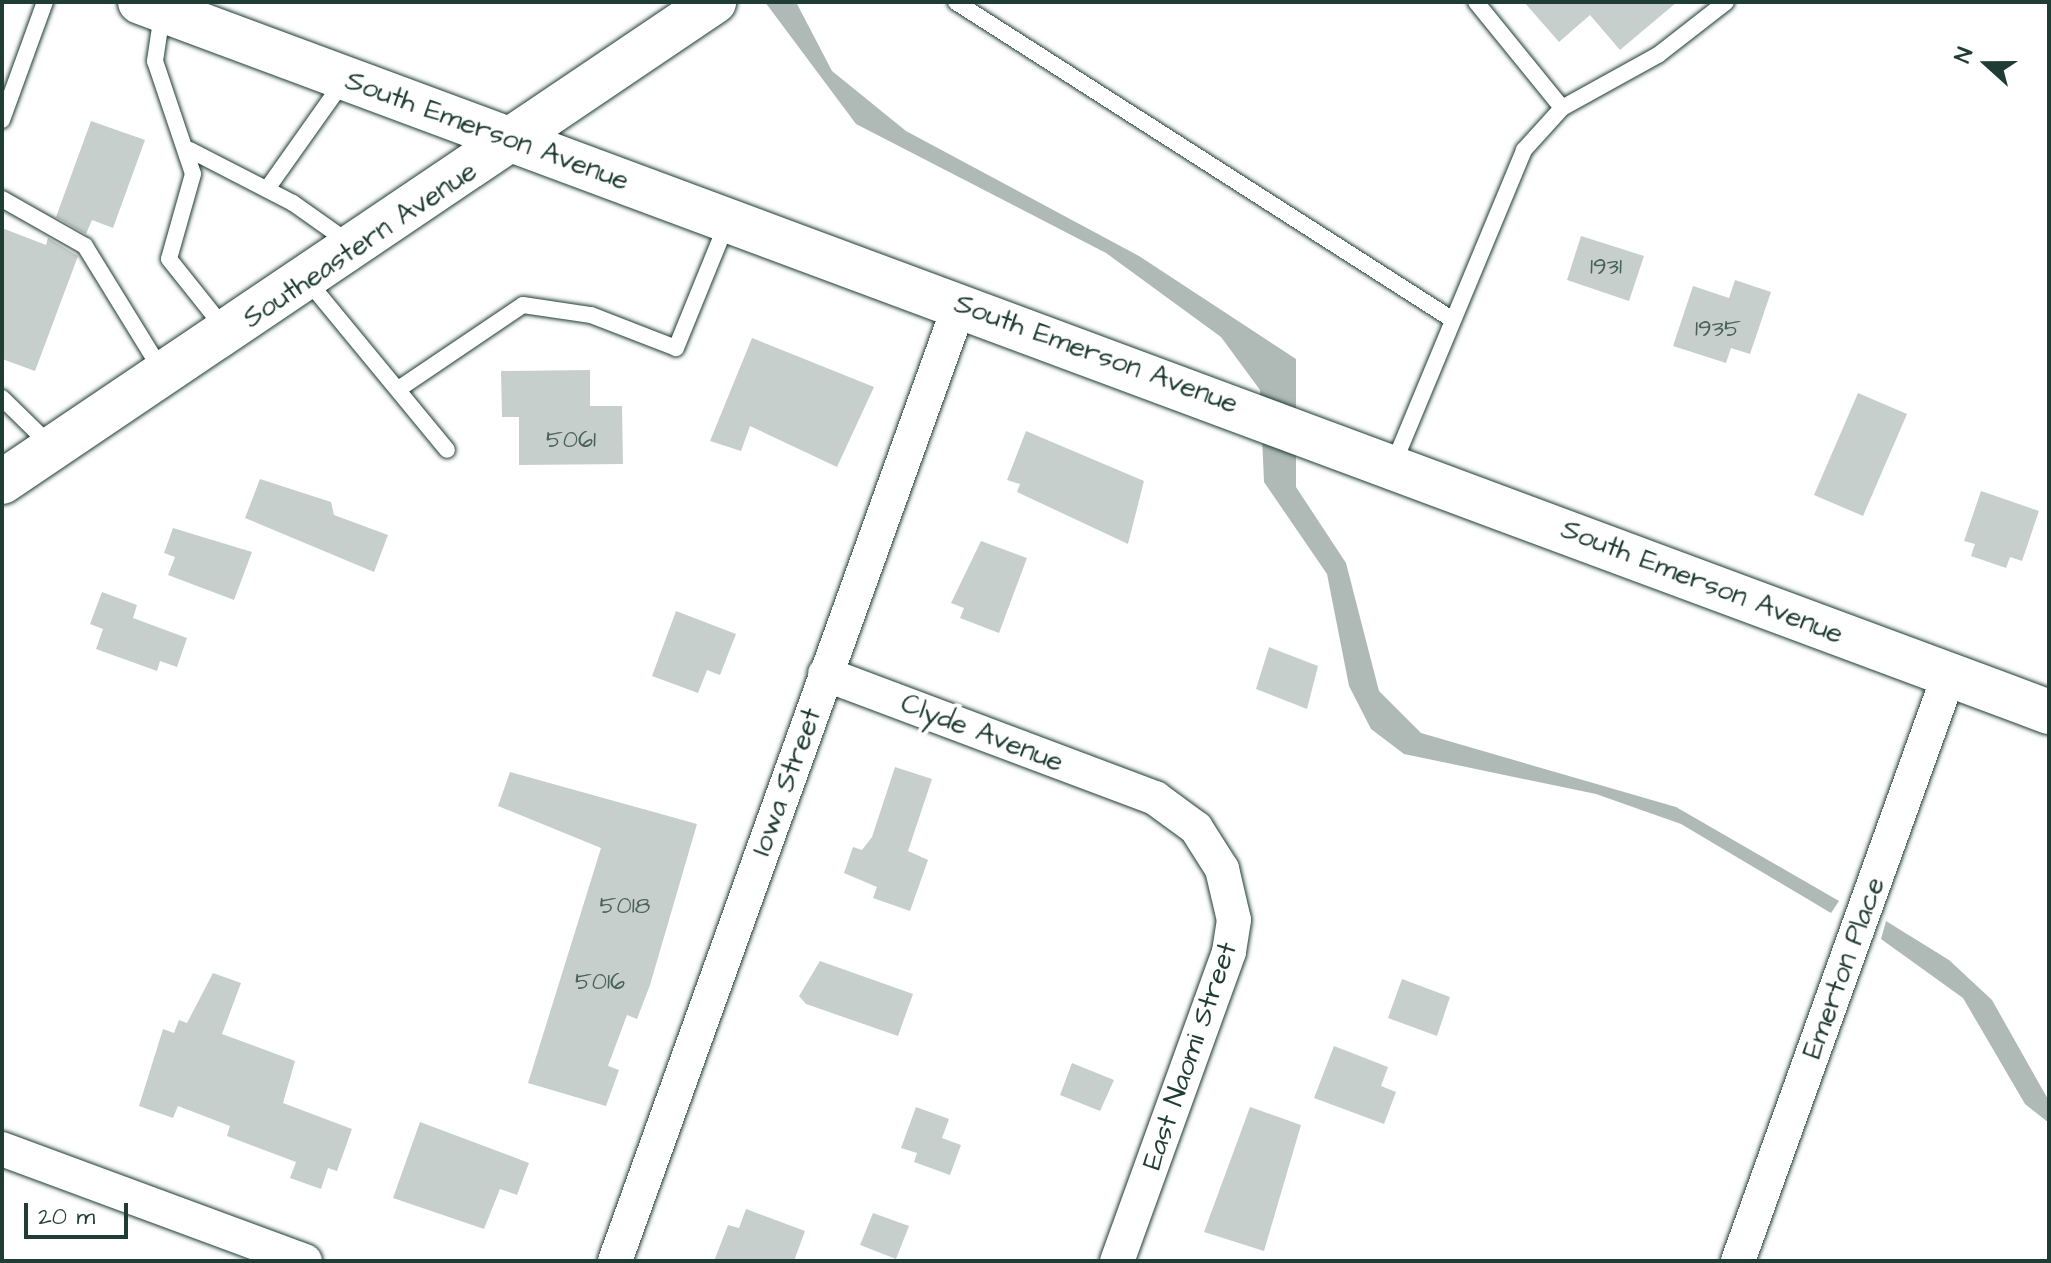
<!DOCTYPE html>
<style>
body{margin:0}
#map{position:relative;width:2051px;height:1263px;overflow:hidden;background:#fff;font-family:"Architects Daughter",sans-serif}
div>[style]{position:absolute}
.water>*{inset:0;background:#afbab7}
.building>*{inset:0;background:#c7cfcc}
.roads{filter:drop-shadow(0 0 2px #1f3d34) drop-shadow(0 0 2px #1f3d34)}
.lane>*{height:16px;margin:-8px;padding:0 8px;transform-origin:8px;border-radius:8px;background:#fff}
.street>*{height:34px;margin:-17px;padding:0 17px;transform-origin:17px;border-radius:17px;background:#fff}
.primary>*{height:44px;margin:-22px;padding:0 22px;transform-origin:22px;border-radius:22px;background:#fff}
span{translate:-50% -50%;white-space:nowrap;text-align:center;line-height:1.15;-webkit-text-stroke:8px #fff;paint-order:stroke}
.number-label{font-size:24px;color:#49625a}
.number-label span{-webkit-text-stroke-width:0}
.street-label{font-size:28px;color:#1f3d34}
.frame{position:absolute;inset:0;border:4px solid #1f3d34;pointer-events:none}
.north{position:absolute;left:1947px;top:24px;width:80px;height:80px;-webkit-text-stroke:6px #fff;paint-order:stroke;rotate:291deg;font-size:22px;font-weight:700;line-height:32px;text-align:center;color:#1f3d34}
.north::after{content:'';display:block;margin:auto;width:28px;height:36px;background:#1f3d34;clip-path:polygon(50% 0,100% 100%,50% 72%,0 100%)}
.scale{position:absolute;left:24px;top:1203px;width:104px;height:36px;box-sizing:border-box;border:4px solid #1f3d34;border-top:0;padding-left:10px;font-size:24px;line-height:28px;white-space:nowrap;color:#1f3d34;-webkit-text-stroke:6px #fff;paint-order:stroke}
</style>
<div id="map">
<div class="water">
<i style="clip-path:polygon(765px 2px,796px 2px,832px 71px,906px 131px,1139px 256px,1296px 359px,1296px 487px,1346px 563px,1379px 691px,1421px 733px,1676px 807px,1839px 901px,1831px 913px,1681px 824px,1596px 794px,1404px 754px,1371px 729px,1349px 686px,1327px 574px,1264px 482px,1260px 390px,1221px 337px,1106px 253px,856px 124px)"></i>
<i style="clip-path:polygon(1886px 921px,1949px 960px,1992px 1000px,2049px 1101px,2049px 1123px,2025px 1104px,1963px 998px,1881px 939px)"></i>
</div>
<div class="building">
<i style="clip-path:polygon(1524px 2px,1677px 2px,1620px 50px,1590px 15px,1559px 42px)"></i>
<i style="clip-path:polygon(91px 121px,145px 140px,113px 228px,92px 220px,86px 234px,56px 217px)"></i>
<i style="clip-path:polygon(2px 228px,46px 245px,48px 238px,78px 256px,35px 371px,2px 359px)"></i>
<i style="clip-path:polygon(1581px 236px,1644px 256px,1629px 301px,1567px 280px)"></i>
<i style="clip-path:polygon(1735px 280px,1771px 292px,1750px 354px,1731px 348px,1726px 363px,1673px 346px,1693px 286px,1729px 298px)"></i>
<i style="clip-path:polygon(752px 338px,874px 387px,837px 467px,750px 426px,741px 451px,710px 441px)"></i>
<i style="clip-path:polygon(590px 370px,590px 406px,622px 406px,623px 464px,519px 465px,519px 417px,502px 417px,501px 371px)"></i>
<i style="clip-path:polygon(1858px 393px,1907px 414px,1863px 516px,1814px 495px)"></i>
<i style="clip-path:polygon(1026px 431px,1144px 481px,1128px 544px,1017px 492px,1020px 484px,1007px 480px)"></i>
<i style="clip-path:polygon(260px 479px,331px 502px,334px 515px,388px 535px,374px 572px,245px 518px)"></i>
<i style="clip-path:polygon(1981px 491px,2039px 511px,2022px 561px,2010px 557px,2006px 568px,1971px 556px,1975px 544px,1964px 541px)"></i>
<i style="clip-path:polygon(173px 528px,252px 552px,234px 600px,168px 575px,175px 557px,164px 553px)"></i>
<i style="clip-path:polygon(981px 541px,1027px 558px,999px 633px,960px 618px,964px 608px,951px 603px)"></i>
<i style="clip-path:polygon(102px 592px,137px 605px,133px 618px,187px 638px,177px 667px,160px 661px,157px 671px,96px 649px,103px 629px,90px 624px)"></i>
<i style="clip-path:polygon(676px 611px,736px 634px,720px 675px,707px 670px,698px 693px,652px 676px)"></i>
<i style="clip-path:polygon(1269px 647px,1318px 666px,1307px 709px,1256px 689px)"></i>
<i style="clip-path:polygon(895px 767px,932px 779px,908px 851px,928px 860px,910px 911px,873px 898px,877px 887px,844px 873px,853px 847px,862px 850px,872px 837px)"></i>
<i style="clip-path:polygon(510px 772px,697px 824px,650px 985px,637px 1019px,627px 1015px,608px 1066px,619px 1070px,606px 1106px,528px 1083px,601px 848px,498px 806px)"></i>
<i style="clip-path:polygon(820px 961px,913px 994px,898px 1036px,806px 1004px,799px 996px)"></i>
<i style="clip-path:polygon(213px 973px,241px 983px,222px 1034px,295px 1061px,283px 1103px,352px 1129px,337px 1171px,328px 1168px,321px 1189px,290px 1178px,296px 1162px,227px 1136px,230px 1126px,178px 1106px,173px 1118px,139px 1106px,163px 1029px,174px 1033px,179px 1020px,187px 1023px)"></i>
<i style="clip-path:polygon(1402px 979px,1450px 997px,1437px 1036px,1388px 1018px)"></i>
<i style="clip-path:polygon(1334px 1046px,1388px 1067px,1381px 1086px,1396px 1092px,1384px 1124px,1314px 1098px)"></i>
<i style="clip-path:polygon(1072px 1063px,1114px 1080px,1100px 1111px,1060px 1095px)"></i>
<i style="clip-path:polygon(916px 1107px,949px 1119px,942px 1138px,961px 1145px,950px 1175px,914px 1162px,917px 1153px,901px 1148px)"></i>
<i style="clip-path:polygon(1250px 1107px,1301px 1125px,1264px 1251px,1204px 1232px)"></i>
<i style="clip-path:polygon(420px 1122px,529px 1163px,517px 1195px,500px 1189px,484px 1229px,393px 1198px)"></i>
<i style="clip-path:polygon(746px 1209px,805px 1231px,794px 1261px,714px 1261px,728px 1225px,739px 1228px)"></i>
<i style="clip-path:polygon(873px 1213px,909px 1226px,896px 1259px,860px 1245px)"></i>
</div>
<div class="roads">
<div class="lane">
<i style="left:956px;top:2px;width:590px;rotate:32.61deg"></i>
<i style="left:1476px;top:2px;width:136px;rotate:50.9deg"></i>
<i style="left:1562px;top:108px;width:110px;rotate:-28.9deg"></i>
<i style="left:1658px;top:55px;width:86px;rotate:-37.9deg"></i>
<i style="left:162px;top:14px;width:48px;rotate:98.5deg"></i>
<i style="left:155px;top:61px;width:119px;rotate:71.4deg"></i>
<i style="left:193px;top:174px;width:88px;rotate:105.8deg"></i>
<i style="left:169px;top:259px;width:88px;rotate:51.4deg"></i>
<i style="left:2px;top:120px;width:126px;rotate:-70deg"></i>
<i style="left:190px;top:150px;width:116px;rotate:27.2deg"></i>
<i style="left:293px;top:203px;width:71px;rotate:35.3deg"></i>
<i style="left:267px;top:189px;width:135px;rotate:-54.7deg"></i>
<i style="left:2px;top:199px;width:95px;rotate:29.5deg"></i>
<i style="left:85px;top:246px;width:147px;rotate:58.4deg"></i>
<i style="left:307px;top:280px;width:220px;rotate:50.5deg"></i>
<i style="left:400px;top:388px;width:148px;rotate:-34deg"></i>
<i style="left:523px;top:305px;width:69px;rotate:8.4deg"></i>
<i style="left:591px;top:315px;width:91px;rotate:21.2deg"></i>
<i style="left:676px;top:348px;width:135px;rotate:-67.8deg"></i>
<i style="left:2px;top:398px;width:70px;rotate:44.4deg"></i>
<i style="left:1393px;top:465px;width:341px;rotate:-67.4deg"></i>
<i style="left:1524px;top:150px;width:57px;rotate:-47.9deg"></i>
</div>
<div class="street">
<i style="left:825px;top:674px;width:353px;rotate:20.6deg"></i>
<i style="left:1155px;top:798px;width:51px;rotate:36.2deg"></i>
<i style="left:1196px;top:828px;width:49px;rotate:57.6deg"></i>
<i style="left:1222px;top:869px;width:52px;rotate:76.8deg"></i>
<i style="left:1234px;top:920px;width:32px;rotate:99deg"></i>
<i style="left:1229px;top:952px;width:329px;rotate:109.9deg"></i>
<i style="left:2px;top:1149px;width:323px;rotate:20.3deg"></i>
<i style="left:615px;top:1261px;width:1017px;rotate:-70.18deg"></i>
<i style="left:1738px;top:1261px;width:623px;rotate:-70.2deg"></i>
</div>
<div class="primary">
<i style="left:140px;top:2px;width:2037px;rotate:20.4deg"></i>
<i style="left:2px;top:482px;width:859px;rotate:-33.99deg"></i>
</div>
</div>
<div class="number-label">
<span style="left:1606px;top:268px">1931</span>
<span style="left:1718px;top:330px">1935</span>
<span style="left:571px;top:441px">5061</span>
<span style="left:625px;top:907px">5018</span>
<span style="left:600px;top:983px">5016</span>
</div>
<div class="street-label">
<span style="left:487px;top:131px;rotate:20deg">South Emerson Avenue</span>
<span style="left:360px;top:245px;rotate:-34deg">Southeastern Avenue</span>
<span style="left:1096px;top:354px;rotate:20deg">South Emerson Avenue</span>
<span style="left:1702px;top:582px;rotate:21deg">South Emerson Avenue</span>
<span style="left:982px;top:733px;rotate:21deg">Clyde Avenue</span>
<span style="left:787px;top:782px;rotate:-70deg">Iowa Street</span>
<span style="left:1844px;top:968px;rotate:-70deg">Emerton Place</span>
<span style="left:1190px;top:1056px;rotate:-71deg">East Naomi Street</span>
</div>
<div class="frame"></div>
<div class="north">N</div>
<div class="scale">20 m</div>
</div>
